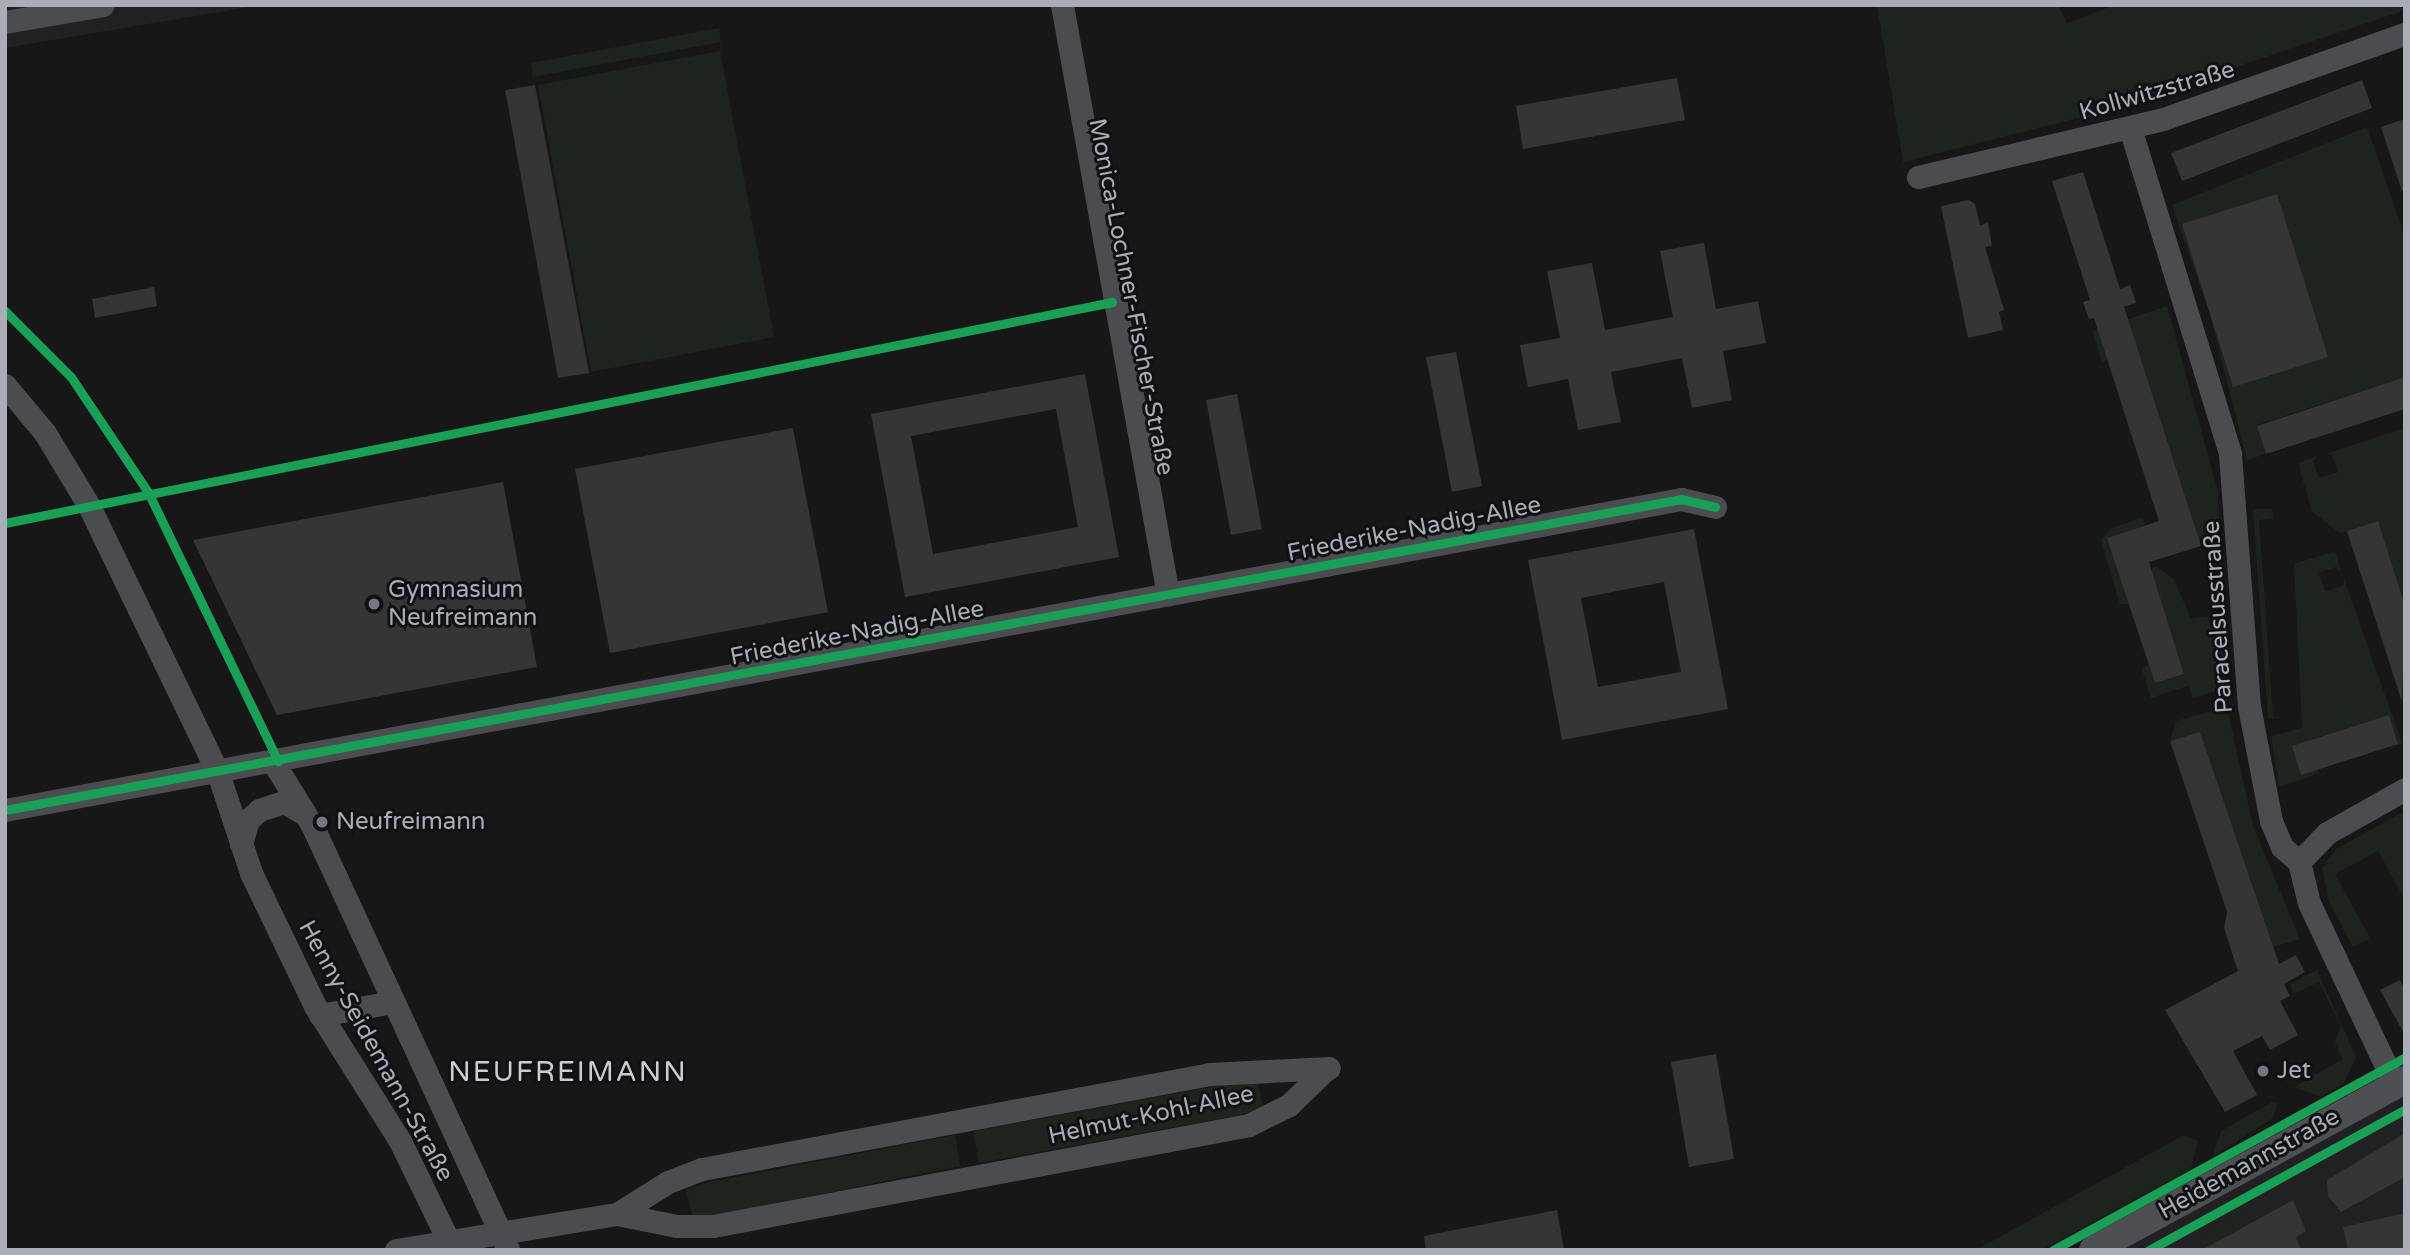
<!DOCTYPE html>
<meta charset="utf-8">
<style>
body{margin:0}
#map{position:relative;width:2410px;height:1255px;overflow:hidden;background:#171717;font-family:"Varela Round",sans-serif}
div>[style]{position:absolute}
.built>*{inset:0;background:#212123}
.green>*{inset:0;background:#1d241e}
.building>*{inset:0;background:#353536}
.minor>*{height:23px;margin:-11.5px;padding:0 11.5px;transform-origin:11.5px;border-radius:11.5px;background:#4b4c50}
.major>*{height:28px;margin:-14px;padding:0 14px;transform-origin:14px;border-radius:14px;background:#4d4f52}
.cycleway>*{height:9px;margin:-4.5px;padding:0 4.5px;transform-origin:4.5px;border-radius:4.5px;background:#1a9f57}
.dots>*{width:19px;height:19px;translate:-50% -50%;box-sizing:border-box;border:4px solid #111113;border-radius:50%}
span{translate:-50% -50%;white-space:nowrap;text-align:center;line-height:1.15;-webkit-text-stroke:6px #111113;paint-order:stroke}
.street-label{font-size:24px;color:#a8adb8}
.poi-label{font-size:24px;color:#a8adb8}
.left{translate:0 -50%;text-align:left}
.quarter-label{font-size:28px;color:#c9ccd4;letter-spacing:2px}
.frame{position:absolute;inset:0;border:7px solid #a8adb8;pointer-events:none}
</style>
<div id="map">
<div class="built">
<i style="clip-path:polygon(5px 5px,260px 5px,5px 48px)"></i>
<i style="clip-path:polygon(2405px 1083px,2405px 1250px,2099px 1250px)"></i>
</div>
<div class="green">
<i style="clip-path:polygon(1877px 5px,2058px 5px,2067px 23px,2115px 5px,2405px 5px,2405px 10px,2102px 112px,1903px 162px)"></i>
<i style="clip-path:polygon(719px 28px,721px 42px,533px 77px,531px 63px)"></i>
<i style="clip-path:polygon(720px 51px,774px 337px,591px 372px,538px 85px)"></i>
<i style="clip-path:polygon(2367px 127px,2405px 237px,2405px 377px,2257px 425px,2266px 454px,2247px 460px,2210px 315px,2172px 205px)"></i>
<i style="clip-path:polygon(2167px 306px,2218px 492px,2220px 541px,2201px 546px,2102px 343px,2107px 360px,2102px 363px,2093px 331px)"></i>
<i style="clip-path:polygon(2405px 428px,2405px 606px,2377px 522px,2340px 533px,2312px 512px,2298px 463px,2318px 456px,2313px 461px,2319px 478px,2338px 472px,2332px 455px,2326px 454px)"></i>
<i style="clip-path:polygon(2253px 509px,2272px 509px,2273px 518px,2259px 520px,2273px 717px,2286px 718px,2268px 718px)"></i>
<i style="clip-path:polygon(2142px 517px,2145px 525px,2108px 538px,2129px 604px,2120px 604px,2101px 540px,2110px 529px)"></i>
<i style="clip-path:polygon(2335px 551px,2341px 572px,2336px 567px,2319px 573px,2325px 591px,2343px 586px,2344px 579px,2402px 743px,2379px 755px,2398px 743px,2389px 715px,2292px 746px,2320px 773px,2279px 787px,2271px 736px,2302px 728px,2294px 564px)"></i>
<i style="clip-path:polygon(2221px 557px,2224px 621px,2222px 623px,2208px 571px,2210px 559px)"></i>
<i style="clip-path:polygon(2156px 566px,2174px 579px,2191px 619px,2207px 616px,2215px 638px,2224px 638px,2226px 688px,2193px 698px,2188px 686px,2151px 698px,2142px 670px,2148px 664px,2155px 683px,2184px 673px,2151px 569px)"></i>
<i style="clip-path:polygon(2227px 707px,2253px 826px,2300px 939px,2270px 948px,2200px 732px,2170px 741px,2176px 721px)"></i>
<i style="clip-path:polygon(2405px 811px,2405px 900px,2378px 851px,2335px 874px,2370px 938px,2353px 947px,2329px 902px,2322px 868px,2336px 849px)"></i>
<i style="clip-path:polygon(2317px 970px,2356px 1057px,2344px 1083px,2320px 1097px,2294px 1087px,2343px 1059px,2335px 1043px,2341px 1025px,2319px 982px,2294px 994px,2290px 984px)"></i>
<i style="clip-path:polygon(1249px 1080px,1258px 1084px,1263px 1106px,1250px 1113px,979px 1163px,973px 1131px)"></i>
<i style="clip-path:polygon(2272px 1102px,2278px 1103px,2273px 1118px,2213px 1156px,2221px 1131px)"></i>
<i style="clip-path:polygon(955px 1135px,960px 1166px,712px 1216px,692px 1215px,686px 1190px,710px 1182px)"></i>
<i style="clip-path:polygon(2184px 1135px,2198px 1141px,2191px 1169px,2041px 1250px,1976px 1250px)"></i>
<i style="clip-path:polygon(2243px 1210px,2251px 1223px,2208px 1247px,2202px 1232px)"></i>
</div>
<div class="building">
<i style="clip-path:polygon(1677px 78px,1685px 120px,1523px 149px,1516px 106px)"></i>
<i style="clip-path:polygon(2362px 80px,2372px 108px,2182px 181px,2171px 153px)"></i>
<i style="clip-path:polygon(535px 85px,589px 373px,558px 378px,505px 90px)"></i>
<i style="clip-path:polygon(2405px 119px,2405px 190px,2402px 191px,2381px 127px)"></i>
<i style="clip-path:polygon(2083px 172px,2120px 289px,2130px 285px,2136px 303px,2124px 307px,2201px 546px,2149px 562px,2184px 674px,2155px 683px,2107px 538px,2159px 521px,2094px 318px,2089px 319px,2083px 302px,2090px 300px,2052px 181px)"></i>
<i style="clip-path:polygon(2277px 194px,2328px 357px,2233px 387px,2182px 224px)"></i>
<i style="clip-path:polygon(1969px 200px,1975px 204px,1980px 225px,1988px 223px,1992px 246px,1985px 247px,2004px 310px,1999px 312px,2003px 330px,1968px 338px,1941px 206px)"></i>
<i style="clip-path:polygon(1704px 243px,1716px 309px,1758px 301px,1766px 343px,1723px 351px,1732px 400px,1692px 408px,1682px 358px,1611px 372px,1621px 422px,1578px 430px,1568px 379px,1528px 387px,1520px 345px,1560px 338px,1547px 271px,1592px 263px,1605px 330px,1673px 317px,1660px 251px)"></i>
<i style="clip-path:polygon(154px 287px,157px 306px,95px 318px,92px 299px)"></i>
<i style="clip-path:polygon(1456px 352px,1482px 486px,1452px 492px,1426px 357px)"></i>
<i style="clip-path:polygon(evenodd,1085px 374px,1119px 557px,905px 597px,871px 414px,1085px 374px,1056px 409px,1078px 527px,933px 554px,911px 436px,1056px 409px)"></i>
<i style="clip-path:polygon(2405px 377px,2405px 409px,2266px 454px,2257px 426px)"></i>
<i style="clip-path:polygon(1237px 394px,1262px 529px,1231px 535px,1206px 400px)"></i>
<i style="clip-path:polygon(793px 428px,828px 612px,610px 653px,575px 469px)"></i>
<i style="clip-path:polygon(503px 482px,537px 667px,277px 715px,193px 540px)"></i>
<i style="clip-path:polygon(2378px 521px,2405px 606px,2402px 702px,2347px 531px)"></i>
<i style="clip-path:polygon(evenodd,1694px 529px,1728px 709px,1562px 740px,1528px 560px,1694px 529px,1664px 582px,1681px 672px,1598px 687px,1581px 598px,1664px 582px)"></i>
<i style="clip-path:polygon(2389px 715px,2398px 744px,2301px 775px,2292px 746px)"></i>
<i style="clip-path:polygon(2200px 732px,2279px 964px,2296px 955px,2305px 972px,2284px 984px,2290px 996px,2280px 1001px,2298px 1035px,2270px 1050px,2262px 1036px,2233px 1051px,2257px 1095px,2225px 1112px,2165px 1010px,2238px 971px,2224px 928px,2227px 912px,2170px 741px)"></i>
<i style="clip-path:polygon(2400px 980px,2405px 990px,2405px 1035px,2380px 990px)"></i>
<i style="clip-path:polygon(1716px 1054px,1734px 1159px,1689px 1167px,1671px 1062px)"></i>
<i style="clip-path:polygon(2405px 1133px,2405px 1177px,2341px 1212px,2328px 1196px,2327px 1180px)"></i>
<i style="clip-path:polygon(2293px 1200px,2306px 1231px,2296px 1237px,2301px 1250px,2202px 1250px)"></i>
<i style="clip-path:polygon(1557px 1210px,1564px 1250px,1426px 1250px,1424px 1236px)"></i>
<i style="clip-path:polygon(2405px 1213px,2405px 1250px,2348px 1250px,2343px 1227px)"></i>
</div>
<div class="minor">
<i style="left:1062px;top:5px;width:599px;rotate:79.81deg"></i>
<i style="left:5px;top:22px;width:99px;rotate:-9.8deg"></i>
<i style="left:2130px;top:128px;width:341px;rotate:72.9deg"></i>
<i style="left:2230px;top:454px;width:253px;rotate:85.7deg"></i>
<i style="left:2249px;top:706px;width:117px;rotate:79.2deg"></i>
<i style="left:2271px;top:821px;width:28px;rotate:67deg"></i>
<i style="left:2282px;top:847px;width:23px;rotate:41deg"></i>
<i style="left:2299px;top:862px;width:42px;rotate:76.3deg"></i>
<i style="left:2309px;top:903px;width:201px;rotate:64.7deg"></i>
<i style="left:1918px;top:177px;width:252px;rotate:-13.3deg"></i>
<i style="left:2163px;top:119px;width:256px;rotate:-19.4deg"></i>
<i style="left:5px;top:385px;width:62px;rotate:50.2deg"></i>
<i style="left:45px;top:433px;width:85px;rotate:58.9deg"></i>
<i style="left:89px;top:506px;width:297px;rotate:64.2deg"></i>
<i style="left:218px;top:773px;width:105px;rotate:71.7deg"></i>
<i style="left:251px;top:873px;width:148px;rotate:64.3deg"></i>
<i style="left:315px;top:1006px;width:160px;rotate:57.8deg"></i>
<i style="left:400px;top:1141px;width:121px;rotate:64.1deg"></i>
<i style="left:273px;top:762px;width:74px;rotate:58.2deg"></i>
<i style="left:312px;top:825px;width:468px;rotate:65.2deg"></i>
<i style="left:5px;top:810px;width:1705px;rotate:-10.51deg"></i>
<i style="left:1681px;top:499px;width:35px;rotate:13deg"></i>
<i style="left:241px;top:844px;width:25px;rotate:-74deg"></i>
<i style="left:248px;top:820px;width:15px;rotate:-42deg"></i>
<i style="left:259px;top:810px;width:26px;rotate:-18deg"></i>
<i style="left:284px;top:802px;width:22px;rotate:30deg"></i>
<i style="left:2299px;top:862px;width:40px;rotate:-46deg"></i>
<i style="left:2327px;top:833px;width:90px;rotate:-29.4deg"></i>
<i style="left:320px;top:1015px;width:74px;rotate:-10.1deg"></i>
<i style="left:617px;top:1214px;width:61px;rotate:11.3deg"></i>
<i style="left:677px;top:1226px;width:36px"></i>
<i style="left:713px;top:1226px;width:545px;rotate:-10.67deg"></i>
<i style="left:1249px;top:1125px;width:45px;rotate:-26.6deg"></i>
<i style="left:1289px;top:1105px;width:52px;rotate:-44.2deg"></i>
<i style="left:396px;top:1250px;width:224px;rotate:-9.3deg"></i>
<i style="left:617px;top:1214px;width:60px;rotate:-32.1deg"></i>
<i style="left:668px;top:1182px;width:36px;rotate:-21deg"></i>
<i style="left:702px;top:1169px;width:517px;rotate:-10.59deg"></i>
<i style="left:1210px;top:1074px;width:119px;rotate:-2.9deg"></i>
</div>
<div class="major">
<i style="left:2093px;top:1250px;width:355px;rotate:-28.6deg"></i>
</div>
<div class="cycleway">
<i style="left:5px;top:311px;width:93px;rotate:45deg"></i>
<i style="left:71px;top:377px;width:138px;rotate:56.2deg"></i>
<i style="left:148px;top:492px;width:299px;rotate:64.2deg"></i>
<i style="left:5px;top:523px;width:1129px;rotate:-11.29deg"></i>
<i style="left:5px;top:810px;width:1705px;rotate:-10.51deg"></i>
<i style="left:1681px;top:499px;width:35px;rotate:13deg"></i>
<i style="left:2053px;top:1250px;width:401px;rotate:-28.7deg"></i>
<i style="left:2149px;top:1250px;width:292px;rotate:-28.8deg"></i>
</div>
<div class="dots">
<i style="left:374px;top:604px;background:#757880"></i>
<i style="left:322px;top:822px;background:#757880"></i>
<i style="left:2263px;top:1071px;background:#757880"></i>
</div>
<div class="street-label">
<span style="left:2157px;top:91px;rotate:-16deg">Kollwitzstraße</span>
<span style="left:1131px;top:297px;rotate:79deg">Monica-Lochner-Fischer-Straße</span>
<span style="left:1414px;top:529px;rotate:-11deg">Friederike-Nadig-Allee</span>
<span style="left:2218px;top:617px;rotate:-94deg">Paracelsusstraße</span>
<span style="left:857px;top:633px;rotate:-11deg">Friederike-Nadig-Allee</span>
<span style="left:376px;top:1051px;rotate:61deg">Henny-Seidemann-Straße</span>
<span style="left:1151px;top:1115px;rotate:-12deg">Helmut-Kohl-Allee</span>
<span style="left:2249px;top:1164px;rotate:-29deg">Heidemannstraße</span>
</div>
<div class="poi-label">
<span class="left" style="left:388px;top:604px">Gymnasium<br>Neufreimann</span>
<span class="left" style="left:336px;top:822px">Neufreimann</span>
<span class="left" style="left:2277px;top:1071px">Jet</span>
</div>
<div class="quarter-label">
<span style="left:568px;top:1072px">NEUFREIMANN</span>
</div>
<div class="frame"></div>
</div>
